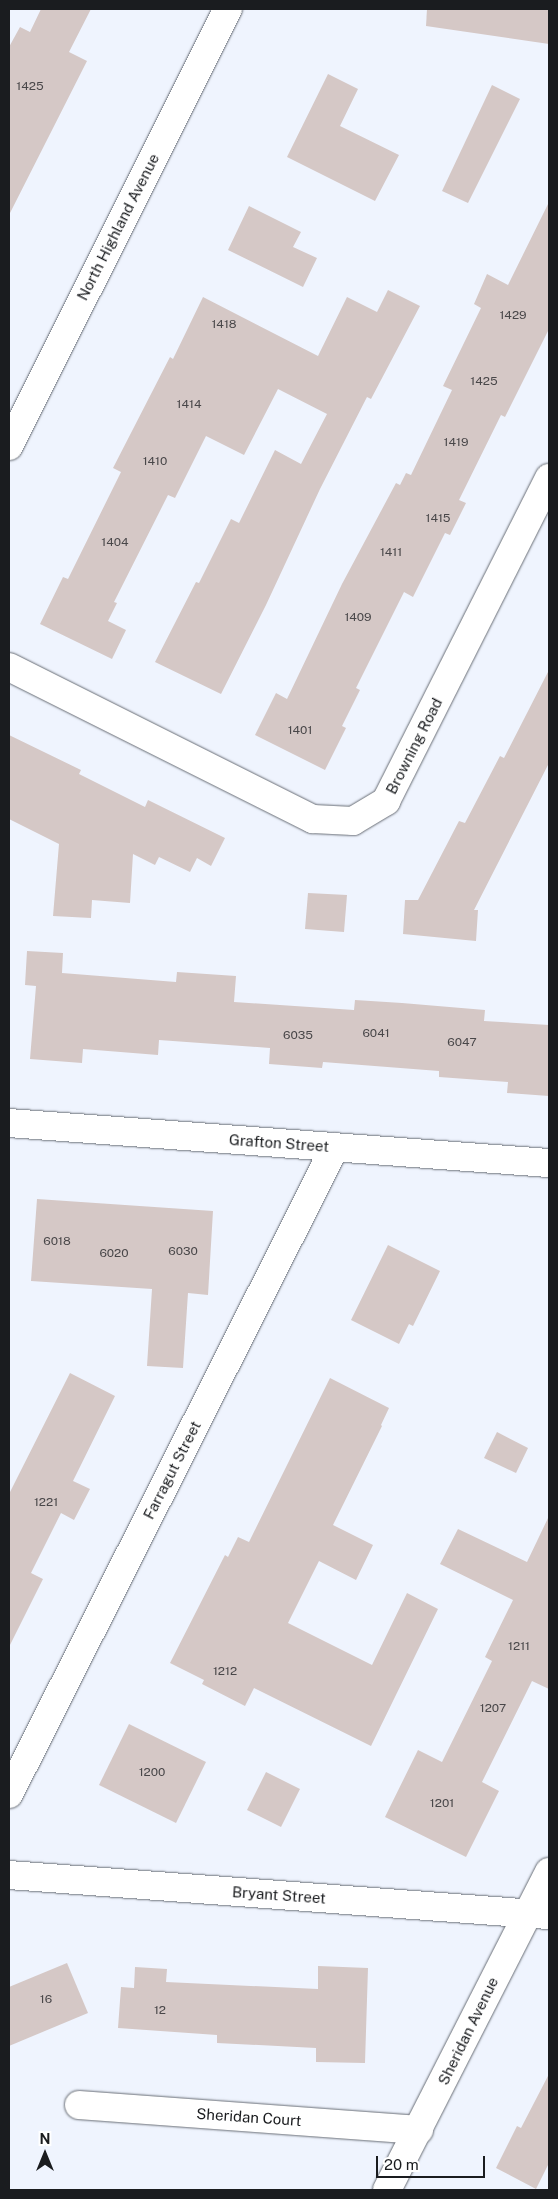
<!DOCTYPE html>
<style>
body{margin:0}
#map{position:relative;width:558px;height:2199px;overflow:hidden;background:#eff4fe;font-family:"Public Sans",sans-serif}
div>[style]{position:absolute}
.building>*{inset:0;background:#d5c8c6}
.roads{filter:drop-shadow(0 0 1px #696e76) drop-shadow(0 0 1px #696e76)}
.minor>*{height:28px;margin:-14px;padding:0 14px;transform-origin:14px;border-radius:14px;background:#fff}
.secondary>*{height:28px;margin:-14px;padding:0 14px;transform-origin:14px;border-radius:14px;background:#fff}
span{translate:-50% -50%;white-space:nowrap;text-align:center;line-height:1.15;-webkit-text-stroke:5px #fff;paint-order:stroke}
.number-label{font-size:12px;color:#494749}
.number-label span{-webkit-text-stroke-width:0}
.street-label{font-size:15px;color:#1a1c1f}
.frame{position:absolute;inset:0;border:10px solid #1a1c1f;pointer-events:none}
.north{position:absolute;left:20px;top:2129px;width:50px;height:50px;-webkit-text-stroke:4px #fff;paint-order:stroke;rotate:0deg;font-size:14px;font-weight:700;line-height:20px;text-align:center;color:#1a1c1f}
.north::after{content:'';display:block;margin:auto;width:18px;height:22px;background:#1a1c1f;clip-path:polygon(50% 0,100% 100%,50% 72%,0 100%)}
.scale{position:absolute;left:376px;top:2156px;width:109px;height:22px;box-sizing:border-box;border:2px solid #1a1c1f;border-top:0;padding-left:6px;font-size:15px;line-height:18px;white-space:nowrap;color:#1a1c1f;-webkit-text-stroke:4px #fff;paint-order:stroke}
</style>
<div id="map">
<div class="building">
<i style="clip-path:polygon(41px 9px,91px 9px,69px 52px,87px 61px,9px 215px,9px 47px,20px 27px,30px 32px)"></i>
<i style="clip-path:polygon(427px 9px,549px 9px,549px 44px,426px 26px)"></i>
<i style="clip-path:polygon(328px 74px,358px 89px,340px 126px,399px 155px,375px 201px,287px 157px)"></i>
<i style="clip-path:polygon(492px 85px,520px 99px,468px 203px,442px 191px)"></i>
<i style="clip-path:polygon(549px 202px,549px 329px,505px 417px,501px 415px,459px 500px,466px 503px,450px 535px,445px 533px,413px 597px,404px 592px,356px 688px,360px 690px,342px 726px,346px 728px,325px 770px,255px 735px,276px 693px,287px 699px,342px 584px,396px 483px,400px 485px,406px 473px,411px 475px,452px 390px,443px 386px,481px 308px,474px 304px,487px 274px,508px 285px)"></i>
<i style="clip-path:polygon(249px 206px,301px 232px,293px 247px,317px 258px,303px 287px,228px 250px)"></i>
<i style="clip-path:polygon(388px 290px,420px 306px,371px 399px,367px 397px,320px 489px,266px 605px,221px 694px,155px 662px,196px 582px,199px 583px,231px 519px,239px 523px,275px 450px,301px 464px,327px 414px,278px 389px,244px 455px,206px 436px,175px 498px,168px 495px,114px 602px,117px 603px,108px 621px,126px 630px,112px 659px,40px 624px,63px 577px,68px 579px,121px 472px,113px 468px,170px 357px,173px 359px,203px 297px,318px 356px,347px 297px,377px 312px)"></i>
<i style="clip-path:polygon(549px 670px,549px 763px,474px 910px,478px 910px,476px 941px,403px 934px,405px 900px,418px 900px,459px 821px,465px 823px,500px 756px,504px 758px)"></i>
<i style="clip-path:polygon(9px 735px,81px 770px,79px 774px,145px 807px,148px 800px,225px 838px,211px 866px,197px 858px,190px 872px,159px 857px,155px 865px,133px 854px,130px 903px,92px 900px,91px 918px,53px 916px,59px 844px,9px 819px)"></i>
<i style="clip-path:polygon(308px 893px,347px 895px,344px 932px,305px 929px)"></i>
<i style="clip-path:polygon(27px 951px,63px 953px,62px 973px,176px 982px,177px 972px,236px 976px,234px 1002px,354px 1010px,355px 1000px,402px 1003px,485px 1010px,484px 1021px,549px 1025px,549px 1096px,507px 1093px,508px 1082px,439px 1077px,439px 1071px,323px 1062px,322px 1068px,269px 1064px,270px 1048px,159px 1040px,158px 1055px,83px 1049px,82px 1063px,30px 1059px,36px 986px,25px 985px)"></i>
<i style="clip-path:polygon(37px 1199px,213px 1211px,208px 1295px,188px 1293px,183px 1368px,147px 1366px,152px 1289px,31px 1281px)"></i>
<i style="clip-path:polygon(388px 1245px,440px 1271px,413px 1326px,409px 1324px,399px 1344px,351px 1320px)"></i>
<i style="clip-path:polygon(70px 1373px,115px 1396px,73px 1481px,90px 1489px,74px 1520px,61px 1513px,31px 1573px,43px 1579px,9px 1647px,9px 1494px)"></i>
<i style="clip-path:polygon(330px 1378px,389px 1408px,381px 1425px,382px 1426px,333px 1525px,373px 1545px,356px 1580px,319px 1561px,288px 1623px,372px 1665px,407px 1593px,438px 1609px,371px 1746px,254px 1688px,245px 1706px,202px 1684px,204px 1680px,170px 1663px,225px 1555px,228px 1557px,238px 1537px,249px 1542px)"></i>
<i style="clip-path:polygon(497px 1432px,528px 1448px,516px 1473px,484px 1458px)"></i>
<i style="clip-path:polygon(549px 1516px,549px 1689px,532px 1681px,482px 1782px,499px 1791px,466px 1857px,385px 1817px,418px 1750px,442px 1762px,492px 1661px,485px 1657px,513px 1600px,440px 1564px,458px 1529px,527px 1562px)"></i>
<i style="clip-path:polygon(129px 1724px,206px 1762px,176px 1823px,99px 1785px)"></i>
<i style="clip-path:polygon(266px 1772px,300px 1789px,281px 1827px,247px 1810px)"></i>
<i style="clip-path:polygon(67px 1963px,88px 2013px,9px 2046px,9px 1987px)"></i>
<i style="clip-path:polygon(318px 1966px,368px 1968px,365px 2063px,316px 2062px,316px 2048px,217px 2043px,217px 2035px,118px 2028px,121px 1987px,134px 1988px,135px 1967px,167px 1969px,166px 1982px,318px 1989px)"></i>
<i style="clip-path:polygon(549px 2074px,549px 2163px,536px 2189px,496px 2168px,517px 2126px,521px 2128px)"></i>
</div>
<div class="roads">
<div class="minor">
<i style="left:9px;top:667px;width:340px;rotate:26.6deg"></i>
<i style="left:313px;top:819px;width:40px;rotate:2.9deg"></i>
<i style="left:353px;top:821px;width:39px;rotate:-31deg"></i>
<i style="left:386px;top:801px;width:362px;rotate:-63.2deg"></i>
<i style="left:9px;top:1123px;width:541px;rotate:4.24deg"></i>
<i style="left:9px;top:1794px;width:724px;rotate:-63.26deg"></i>
<i style="left:9px;top:1875px;width:541px;rotate:4.24deg"></i>
<i style="left:79px;top:2105px;width:341px;rotate:4.2deg"></i>
<i style="left:387px;top:2190px;width:357px;rotate:-63deg"></i>
</div>
<div class="secondary">
<i style="left:9px;top:446px;width:489px;rotate:-63.4deg"></i>
</div>
</div>
<div class="number-label">
<span style="left:30px;top:87px">1425</span>
<span style="left:513px;top:316px">1429</span>
<span style="left:224px;top:325px">1418</span>
<span style="left:484px;top:382px">1425</span>
<span style="left:189px;top:405px">1414</span>
<span style="left:456px;top:443px">1419</span>
<span style="left:155px;top:462px">1410</span>
<span style="left:438px;top:519px">1415</span>
<span style="left:115px;top:543px">1404</span>
<span style="left:391px;top:553px">1411</span>
<span style="left:358px;top:618px">1409</span>
<span style="left:300px;top:731px">1401</span>
<span style="left:376px;top:1034px">6041</span>
<span style="left:298px;top:1036px">6035</span>
<span style="left:462px;top:1043px">6047</span>
<span style="left:57px;top:1242px">6018</span>
<span style="left:183px;top:1252px">6030</span>
<span style="left:114px;top:1254px">6020</span>
<span style="left:46px;top:1503px">1221</span>
<span style="left:519px;top:1647px">1211</span>
<span style="left:225px;top:1672px">1212</span>
<span style="left:493px;top:1709px">1207</span>
<span style="left:152px;top:1773px">1200</span>
<span style="left:442px;top:1804px">1201</span>
<span style="left:46px;top:2000px">16</span>
<span style="left:160px;top:2011px">12</span>
</div>
<div class="street-label">
<span style="left:118px;top:227px;rotate:-63deg">North Highland Avenue</span>
<span style="left:414px;top:746px;rotate:-63deg">Browning Road</span>
<span style="left:279px;top:1143px;rotate:4deg">Grafton Street</span>
<span style="left:172px;top:1470px;rotate:-63deg">Farragut Street</span>
<span style="left:279px;top:1895px;rotate:4deg">Bryant Street</span>
<span style="left:468px;top:2031px;rotate:-64deg">Sheridan Avenue</span>
<span style="left:249px;top:2117px;rotate:4deg">Sheridan Court</span>
</div>
<div class="frame"></div>
<div class="north">N</div>
<div class="scale">20 m</div>
</div>
